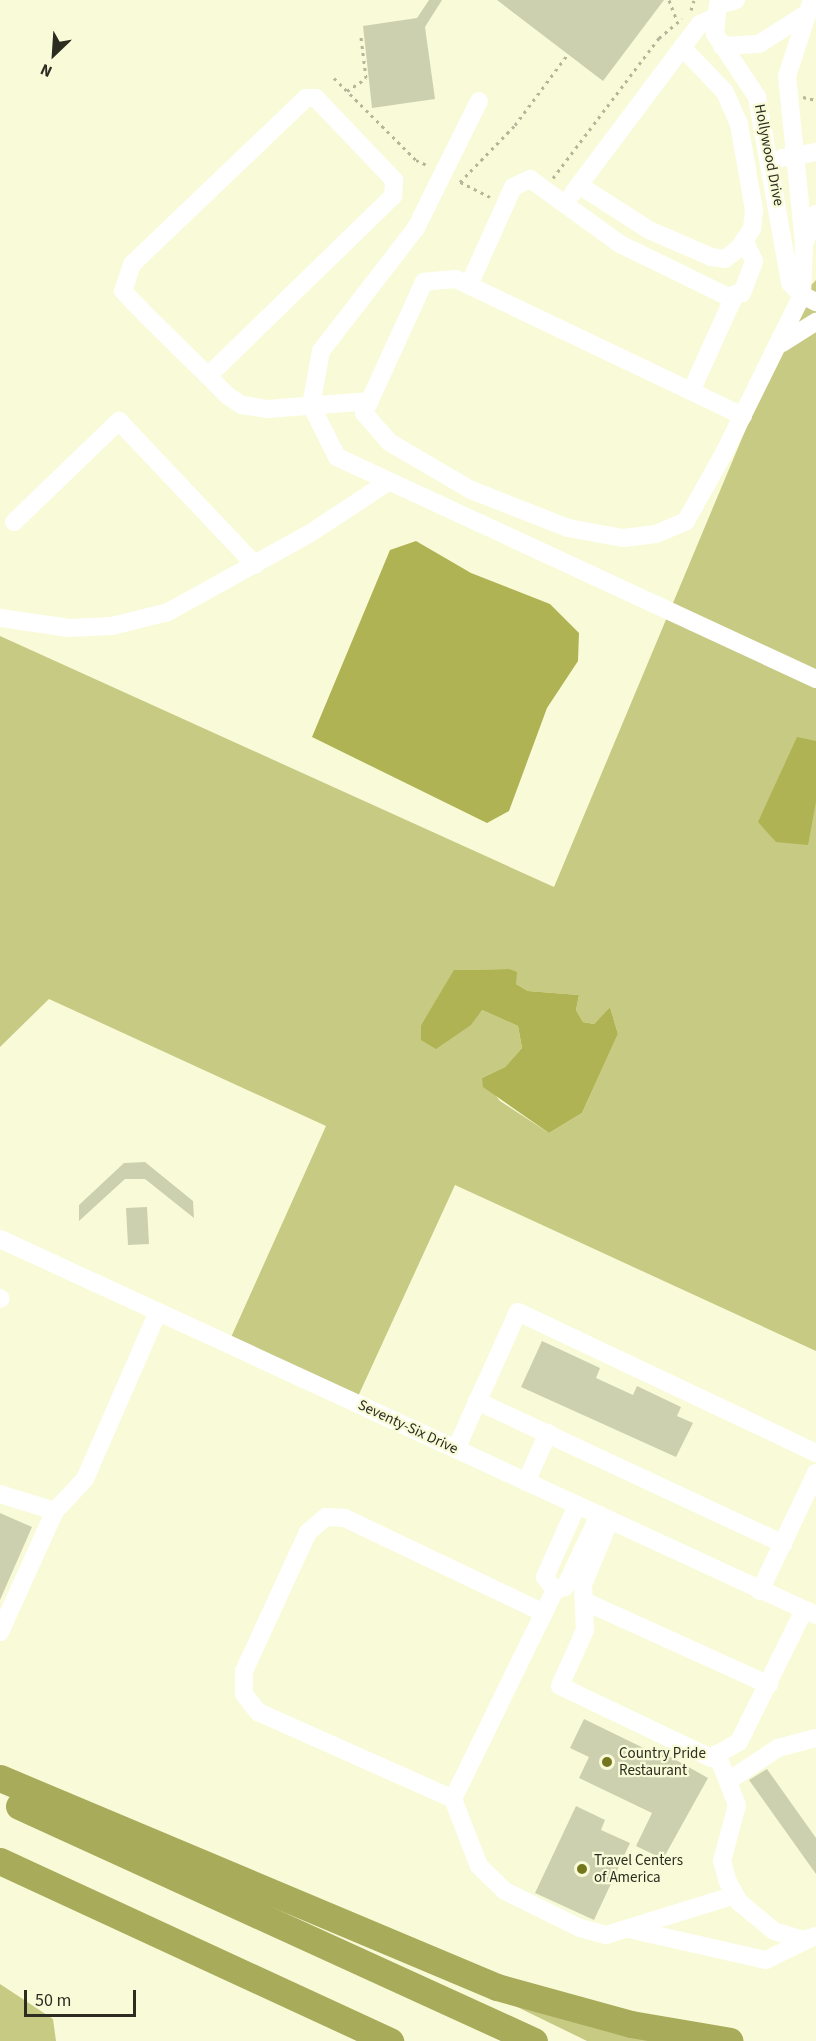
<!DOCTYPE html>
<style>
body{margin:0}
#map{position:relative;width:816px;height:2041px;overflow:hidden;background:#f9fbd8;font-family:"Source Sans 3",sans-serif}
div>[style]{position:absolute}
.green>*{inset:0;background:#c7ca83}
.water>*{inset:0;background:#b0b353}
.building>*{inset:0;background:#cdd0ae}
.path>*{height:3px;margin-top:-1.5px;transform-origin:0;background:repeating-linear-gradient(90deg,#b4b69a 0 3px,transparent 0 7.5px)}
.minor>*{height:18px;margin:-9px;padding:0 9px;transform-origin:9px;border-radius:9px;background:#fff}
.highway>*{height:27px;margin:-13.5px;padding:0 13.5px;transform-origin:13.5px;border-radius:13.5px;background:#a8ab5a}
.dots>*{width:16px;height:16px;translate:-50% -50%;box-sizing:border-box;border:3px solid #f9fbd8;border-radius:50%}
span{translate:-50% -50%;white-space:nowrap;text-align:center;line-height:1.15;-webkit-text-stroke:4.5px #f9fbd8;paint-order:stroke}
.street-label{font-size:15px;color:#2c2d20}
.poi-label{font-size:15px;color:#2c2d20}
.left{translate:0 -50%;text-align:left}
.north{position:absolute;left:24px;top:24px;width:60px;height:60px;-webkit-text-stroke:4px #f9fbd8;paint-order:stroke;rotate:205deg;font-size:16px;font-weight:700;line-height:24px;text-align:center;color:#2c2d20}
.north::after{content:'';display:block;margin:auto;width:21px;height:27px;background:#2c2d20;clip-path:polygon(50% 0,100% 100%,50% 72%,0 100%)}
.scale{position:absolute;left:24px;top:1990px;width:112px;height:27px;box-sizing:border-box;border:3px solid #2c2d20;border-top:0;padding-left:8px;font-size:18px;line-height:21px;white-space:nowrap;color:#2c2d20;-webkit-text-stroke:4px #f9fbd8;paint-order:stroke}
</style>
<div id="map">
<div class="green">
<i style="clip-path:polygon(evenodd,816px 280px,816px 1351px,455px 1185px,355px 1403px,228px 1344px,326px 1126px,49px 999px,0 1047px,0 636px,554px 887px,802px 295px,816px 280px,509px 969px,516px 984px,528px 991px,579px 995px,576px 1010px,583px 1022px,594px 1024px,610px 1007px,618px 1034px,582px 1113px,549px 1133px,500px 1101px,482px 1078px,505px 1067px,522px 1048px,518px 1026px,482px 1010px,421px 1025px,455px 970px,509px 969px)"></i>
<i style="clip-path:polygon(0 1984px,53px 2019px,56px 2041px,0 2041px)"></i>
<i style="clip-path:polygon(501px 1999px,685px 2041px,587px 2041px)"></i>
</div>
<div class="water">
<i style="clip-path:polygon(416px 541px,471px 573px,550px 604px,579px 633px,578px 661px,547px 708px,509px 811px,487px 823px,312px 737px,390px 550px)"></i>
<i style="clip-path:polygon(797px 737px,816px 741px,816px 802px,808px 845px,776px 842px,758px 822px)"></i>
<i style="clip-path:polygon(509px 969px,517px 972px,516px 984px,528px 991px,579px 995px,576px 1010px,583px 1022px,594px 1024px,610px 1007px,618px 1034px,582px 1113px,549px 1133px,483px 1087px,482px 1078px,505px 1067px,522px 1048px,518px 1026px,482px 1010px,471px 1025px,436px 1049px,421px 1040px,421px 1025px,454px 970px)"></i>
</div>
<div class="building">
<i style="clip-path:polygon(429px 0,442px 0,425px 27px,435px 99px,372px 108px,363px 26px,417px 18px)"></i>
<i style="clip-path:polygon(497px 0,664px 0,603px 81px)"></i>
<i style="clip-path:polygon(145px 1162px,193px 1201px,194px 1218px,145px 1179px,125px 1179px,79px 1221px,79px 1205px,124px 1163px)"></i>
<i style="clip-path:polygon(147px 1207px,149px 1244px,128px 1245px,126px 1208px)"></i>
<i style="clip-path:polygon(542px 1341px,600px 1368px,596px 1378px,633px 1395px,637px 1386px,681px 1407px,677px 1416px,693px 1423px,676px 1457px,521px 1387px)"></i>
<i style="clip-path:polygon(0 1513px,32px 1527px,0 1600px)"></i>
<i style="clip-path:polygon(584px 1719px,658px 1755px,660px 1751px,708px 1778px,663px 1859px,636px 1846px,652px 1813px,579px 1778px,589px 1757px,570px 1748px)"></i>
<i style="clip-path:polygon(767px 1769px,816px 1838px,816px 1874px,749px 1780px)"></i>
<i style="clip-path:polygon(576px 1806px,605px 1820px,601px 1830px,630px 1843px,594px 1920px,535px 1893px)"></i>
</div>
<div class="path">
<i style="left:669px;top:0;width:22px;rotate:69deg"></i>
<i style="left:691px;top:10px;width:10px;rotate:-73deg"></i>
<i style="left:334px;top:78px;width:116px;rotate:45deg"></i>
<i style="left:416px;top:160px;width:14px;rotate:25deg"></i>
<i style="left:347px;top:91px;width:23px;rotate:-34deg"></i>
<i style="left:366px;top:78px;width:41px;rotate:-97deg"></i>
<i style="left:803px;top:97px;width:13px;rotate:13deg"></i>
<i style="left:553px;top:178px;width:176px;rotate:-52.9deg"></i>
<i style="left:659px;top:38px;width:30px;rotate:-40deg"></i>
<i style="left:490px;top:197px;width:34px;rotate:-153deg"></i>
<i style="left:460px;top:182px;width:79px;rotate:-46deg"></i>
<i style="left:515px;top:125px;width:89px;rotate:-53.3deg"></i>
</div>
<div class="minor">
<i style="left:736px;top:0;width:19px;rotate:164deg"></i>
<i style="left:718px;top:5px;width:29px;rotate:96deg"></i>
<i style="left:715px;top:34px;width:76px;rotate:56.3deg"></i>
<i style="left:757px;top:97px;width:189px;rotate:79.9deg"></i>
<i style="left:790px;top:283px;width:17px;rotate:45deg"></i>
<i style="left:802px;top:295px;width:52px;rotate:-87.8deg"></i>
<i style="left:804px;top:243px;width:168px;rotate:-95.8deg"></i>
<i style="left:787px;top:76px;width:80px;rotate:-71.8deg"></i>
<i style="left:722px;top:46px;width:37px;rotate:-3deg"></i>
<i style="left:759px;top:44px;width:56px;rotate:-32.6deg"></i>
<i style="left:479px;top:101px;width:142px;rotate:116.4deg"></i>
<i style="left:416px;top:228px;width:155px;rotate:127.7deg"></i>
<i style="left:321px;top:351px;width:55px;rotate:100.5deg"></i>
<i style="left:311px;top:405px;width:58px;rotate:63.4deg"></i>
<i style="left:337px;top:457px;width:528px;rotate:24.87deg"></i>
<i style="left:782px;top:158px;width:35px;rotate:-10deg"></i>
<i style="left:579px;top:185px;width:83px;rotate:32.7deg"></i>
<i style="left:649px;top:230px;width:68px;rotate:23.5deg"></i>
<i style="left:711px;top:257px;width:14px;rotate:8deg"></i>
<i style="left:725px;top:259px;width:18px;rotate:-38deg"></i>
<i style="left:739px;top:248px;width:23px;rotate:-56deg"></i>
<i style="left:752px;top:229px;width:19px;rotate:-84deg"></i>
<i style="left:754px;top:210px;width:87px;rotate:-99.9deg"></i>
<i style="left:739px;top:124px;width:36px;rotate:-114deg"></i>
<i style="left:724px;top:91px;width:61px;rotate:-133.7deg"></i>
<i style="left:573px;top:193px;width:211px;rotate:-53.1deg"></i>
<i style="left:700px;top:24px;width:17px;rotate:-24deg"></i>
<i style="left:805px;top:242px;width:30px;rotate:-69deg"></i>
<i style="left:469px;top:285px;width:107px;rotate:-65.8deg"></i>
<i style="left:513px;top:187px;width:19px;rotate:-25deg"></i>
<i style="left:530px;top:179px;width:111px;rotate:35.8deg"></i>
<i style="left:620px;top:244px;width:126px;rotate:26deg"></i>
<i style="left:733px;top:299px;width:101px;rotate:114.5deg"></i>
<i style="left:735px;top:294px;width:7px;rotate:-8deg"></i>
<i style="left:742px;top:293px;width:34px;rotate:-69deg"></i>
<i style="left:754px;top:261px;width:23px;rotate:-115deg"></i>
<i style="left:782px;top:343px;width:40px;rotate:-32deg"></i>
<i style="left:208px;top:376px;width:258px;rotate:-44.2deg"></i>
<i style="left:393px;top:196px;width:16px;rotate:-86deg"></i>
<i style="left:394px;top:180px;width:113px;rotate:-133.6deg"></i>
<i style="left:316px;top:98px;width:10px;rotate:180deg"></i>
<i style="left:306px;top:98px;width:240px;rotate:136.3deg"></i>
<i style="left:132px;top:264px;width:28px;rotate:108deg"></i>
<i style="left:123px;top:291px;width:33px;rotate:46deg"></i>
<i style="left:146px;top:315px;width:87px;rotate:44.5deg"></i>
<i style="left:208px;top:376px;width:28px;rotate:45deg"></i>
<i style="left:228px;top:396px;width:17px;rotate:33deg"></i>
<i style="left:242px;top:405px;width:26px;rotate:9deg"></i>
<i style="left:268px;top:409px;width:102px;rotate:-4.5deg"></i>
<i style="left:743px;top:416px;width:318px;rotate:-154.5deg"></i>
<i style="left:456px;top:279px;width:32px;rotate:175deg"></i>
<i style="left:424px;top:282px;width:144px;rotate:114.6deg"></i>
<i style="left:364px;top:413px;width:38px;rotate:49deg"></i>
<i style="left:389px;top:442px;width:95px;rotate:30.3deg"></i>
<i style="left:471px;top:490px;width:104px;rotate:21.4deg"></i>
<i style="left:568px;top:528px;width:56px;rotate:10.3deg"></i>
<i style="left:623px;top:538px;width:33px;rotate:-7deg"></i>
<i style="left:656px;top:534px;width:33px;rotate:-23deg"></i>
<i style="left:686px;top:521px;width:78px;rotate:-60.8deg"></i>
<i style="left:724px;top:453px;width:176px;rotate:-63.7deg"></i>
<i style="left:802px;top:295px;width:16px;rotate:27deg"></i>
<i style="left:14px;top:522px;width:146px;rotate:-43.9deg"></i>
<i style="left:119px;top:421px;width:198px;rotate:46.6deg"></i>
<i style="left:0;top:618px;width:70px;rotate:8.2deg"></i>
<i style="left:69px;top:628px;width:43px;rotate:-2.7deg"></i>
<i style="left:112px;top:626px;width:58px;rotate:-14deg"></i>
<i style="left:168px;top:612px;width:161px;rotate:-29deg"></i>
<i style="left:309px;top:534px;width:95px;rotate:-33.4deg"></i>
<i style="left:0;top:1239px;width:898px;rotate:24.74deg"></i>
<i style="left:0;top:1298px;width:1px;rotate:45deg"></i>
<i style="left:477px;top:1401px;width:338px;rotate:25deg"></i>
<i style="left:456px;top:1449px;width:150px;rotate:-65.7deg"></i>
<i style="left:518px;top:1312px;width:330px;rotate:25.3deg"></i>
<i style="left:526px;top:1482px;width:54px;rotate:-65.8deg"></i>
<i style="left:0;top:1494px;width:58px;rotate:17.2deg"></i>
<i style="left:610px;top:1520px;width:70px;rotate:112.6deg"></i>
<i style="left:583px;top:1585px;width:45px;rotate:87.5deg"></i>
<i style="left:585px;top:1630px;width:61px;rotate:114.1deg"></i>
<i style="left:560px;top:1686px;width:167px;rotate:25.5deg"></i>
<i style="left:711px;top:1758px;width:32px;rotate:-30deg"></i>
<i style="left:739px;top:1742px;width:147px;rotate:-63.8deg"></i>
<i style="left:555px;top:1590px;width:16px;rotate:-128deg"></i>
<i style="left:545px;top:1577px;width:79px;rotate:-66deg"></i>
<i style="left:555px;top:1590px;width:10px;rotate:-17deg"></i>
<i style="left:565px;top:1587px;width:80px;rotate:-64.7deg"></i>
<i style="left:760px;top:1591px;width:131px;rotate:-64.6deg"></i>
<i style="left:584px;top:1601px;width:203px;rotate:24.4deg"></i>
<i style="left:544px;top:1613px;width:221px;rotate:-154.5deg"></i>
<i style="left:345px;top:1518px;width:19px;rotate:-177deg"></i>
<i style="left:326px;top:1517px;width:23px;rotate:140deg"></i>
<i style="left:308px;top:1532px;width:153px;rotate:114.7deg"></i>
<i style="left:244px;top:1671px;width:23px;rotate:90deg"></i>
<i style="left:244px;top:1694px;width:23px;rotate:52deg"></i>
<i style="left:258px;top:1712px;width:214px;rotate:24deg"></i>
<i style="left:453px;top:1799px;width:233px;rotate:-64deg"></i>
<i style="left:0;top:1632px;width:133px;rotate:-65.6deg"></i>
<i style="left:55px;top:1511px;width:44px;rotate:-46.8deg"></i>
<i style="left:85px;top:1479px;width:182px;rotate:-66.4deg"></i>
<i style="left:717px;top:1754px;width:55px;rotate:68.6deg"></i>
<i style="left:737px;top:1805px;width:58px;rotate:105deg"></i>
<i style="left:722px;top:1861px;width:22px;rotate:74deg"></i>
<i style="left:728px;top:1882px;width:23px;rotate:61deg"></i>
<i style="left:739px;top:1902px;width:45px;rotate:39.6deg"></i>
<i style="left:774px;top:1931px;width:30px;rotate:17deg"></i>
<i style="left:803px;top:1940px;width:14px;rotate:-17deg"></i>
<i style="left:728px;top:1781px;width:60px;rotate:-33.4deg"></i>
<i style="left:778px;top:1748px;width:39px;rotate:-15deg"></i>
<i style="left:453px;top:1799px;width:72px;rotate:68.8deg"></i>
<i style="left:479px;top:1866px;width:36px;rotate:44deg"></i>
<i style="left:505px;top:1891px;width:84px;rotate:26.3deg"></i>
<i style="left:580px;top:1928px;width:27px;rotate:15deg"></i>
<i style="left:606px;top:1935px;width:135px;rotate:-17.2deg"></i>
<i style="left:629px;top:1929px;width:140px;rotate:12.8deg"></i>
<i style="left:766px;top:1960px;width:50px;rotate:-26.1deg"></i>
</div>
<div class="highway">
<i style="left:0;top:1778px;width:539px;rotate:22.81deg"></i>
<i style="left:497px;top:1987px;width:139px;rotate:15.4deg"></i>
<i style="left:631px;top:2024px;width:100px;rotate:9.7deg"></i>
<i style="left:19px;top:1806px;width:566px;rotate:24.53deg"></i>
<i style="left:0;top:1861px;width:430px;rotate:24.8deg"></i>
</div>
<div class="dots">
<i style="left:607px;top:1762px;background:#74761d"></i>
<i style="left:582px;top:1869px;background:#74761d"></i>
</div>
<div class="street-label">
<span style="left:769px;top:155px;rotate:79deg">Hollywood Drive</span>
<span style="left:408px;top:1427px;rotate:25deg">Seventy-Six Drive</span>
</div>
<div class="poi-label">
<span class="left" style="left:619px;top:1762px">Country Pride<br>Restaurant</span>
<span class="left" style="left:594px;top:1869px">Travel Centers<br>of America</span>
</div>
<div class="north">N</div>
<div class="scale">50 m</div>
</div>
